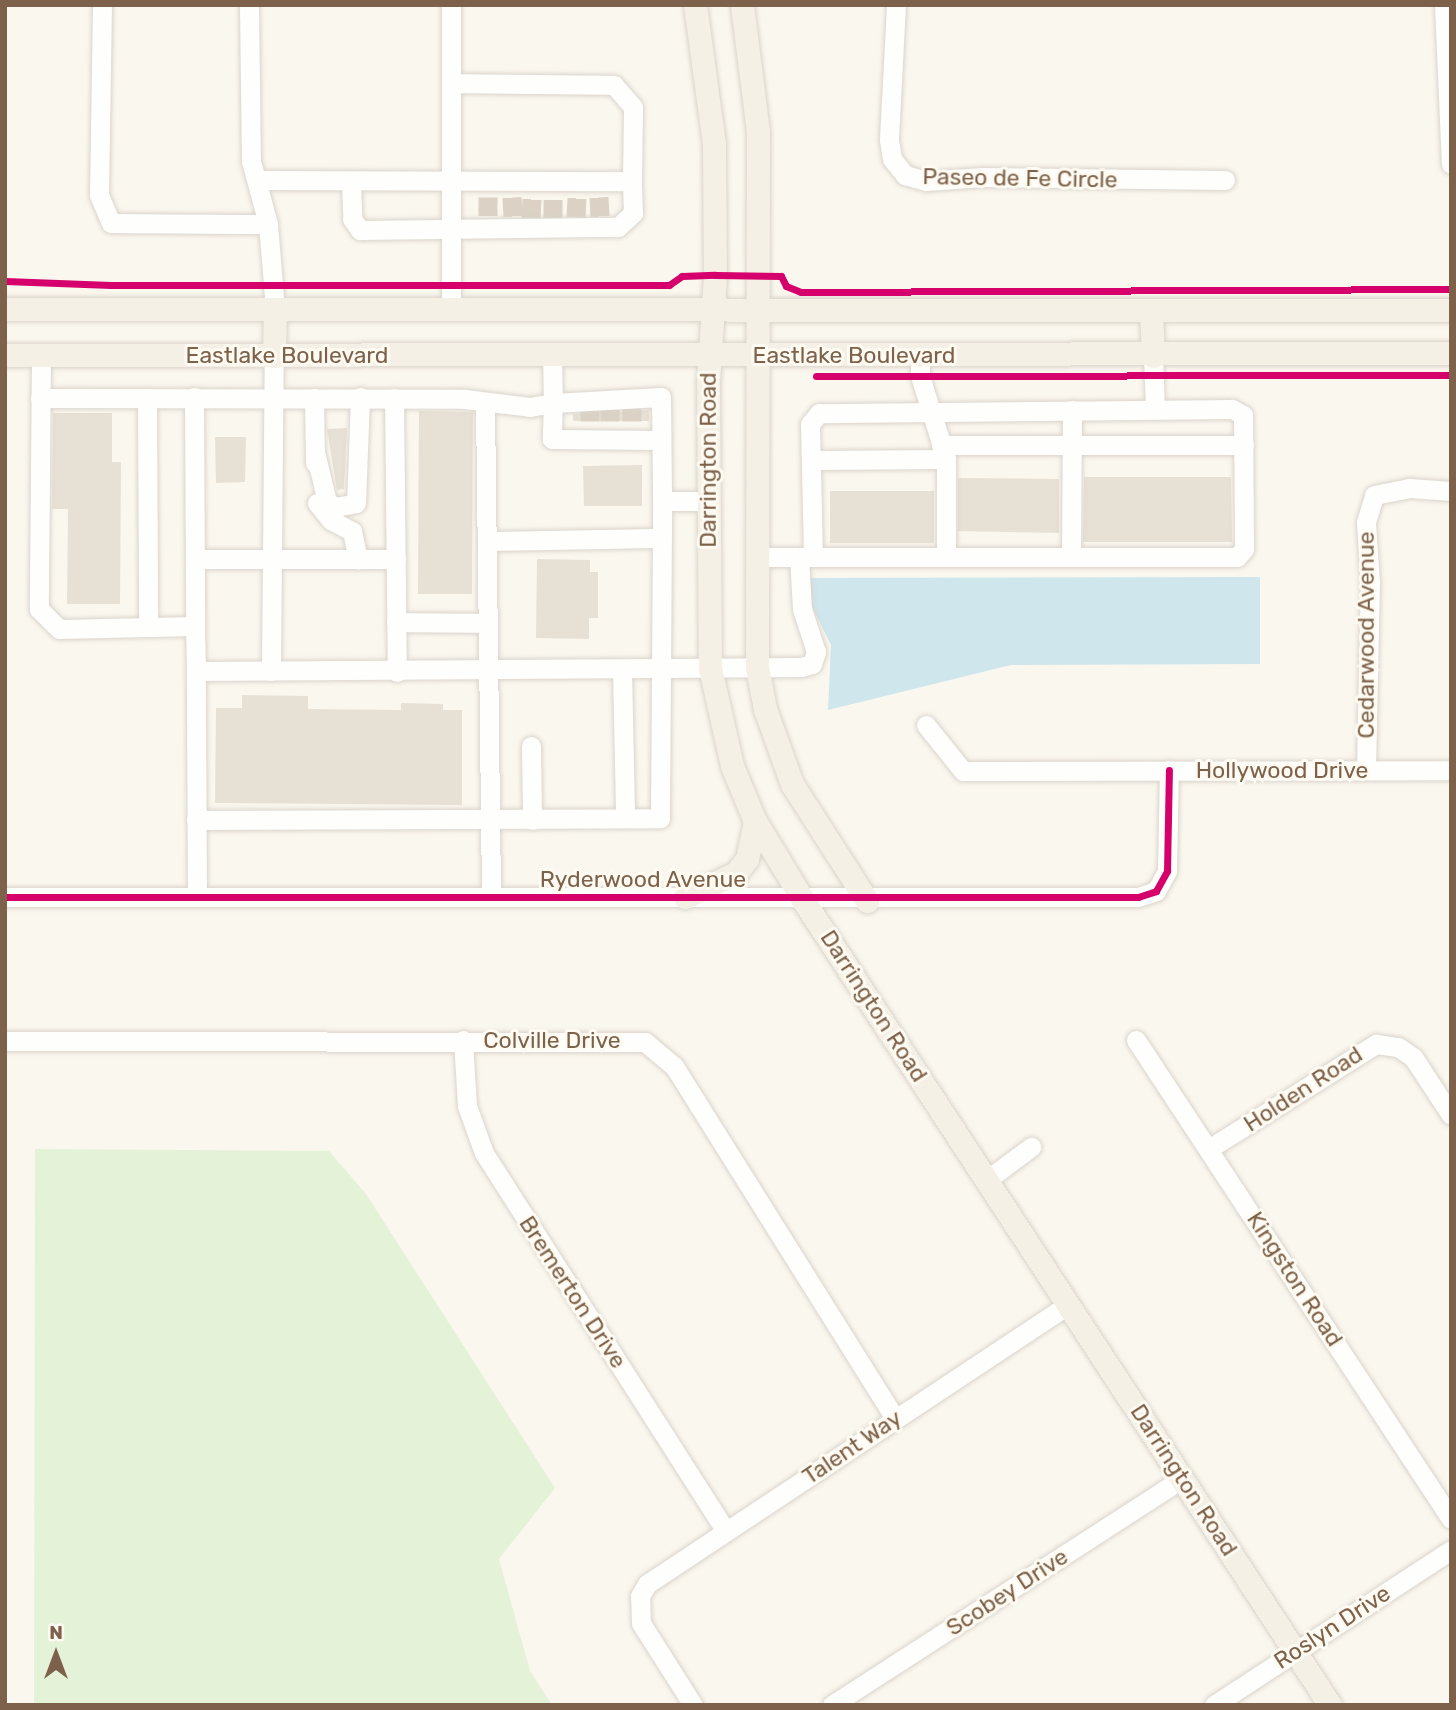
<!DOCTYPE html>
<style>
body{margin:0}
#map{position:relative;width:1456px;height:1710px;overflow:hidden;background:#faf7ee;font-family:Rubik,sans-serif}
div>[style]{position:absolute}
.green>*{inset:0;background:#e4f2d8}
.water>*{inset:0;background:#cfe6ec}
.building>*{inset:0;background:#e7e0d5}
.minor-tunnel>*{height:19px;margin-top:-9.5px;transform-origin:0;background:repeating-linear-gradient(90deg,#dbd2c5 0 19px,transparent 0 29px)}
.roads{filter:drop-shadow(0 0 2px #dad4cc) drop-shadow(0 0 2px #dad4cc)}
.minor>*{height:19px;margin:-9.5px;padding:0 9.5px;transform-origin:9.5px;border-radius:9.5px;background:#fefefc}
.major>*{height:23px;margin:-11.5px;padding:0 11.5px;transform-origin:11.5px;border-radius:11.5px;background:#f4f0e6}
.cycleway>*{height:7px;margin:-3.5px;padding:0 3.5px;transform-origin:3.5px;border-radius:3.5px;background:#d6006c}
span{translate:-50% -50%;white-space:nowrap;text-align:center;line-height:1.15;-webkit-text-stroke:6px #fffbf2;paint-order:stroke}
.street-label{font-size:23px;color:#7d614a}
.frame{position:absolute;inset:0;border:7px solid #7d614a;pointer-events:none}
.north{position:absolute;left:21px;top:1619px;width:70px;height:70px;-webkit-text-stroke:5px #fffbf2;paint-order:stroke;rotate:0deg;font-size:19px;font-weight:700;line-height:28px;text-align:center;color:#7d614a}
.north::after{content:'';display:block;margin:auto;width:24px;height:32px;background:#7d614a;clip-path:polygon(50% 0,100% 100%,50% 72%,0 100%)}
</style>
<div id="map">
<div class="green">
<i style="clip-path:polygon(35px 1149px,329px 1151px,366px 1194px,555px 1488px,499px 1559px,530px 1671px,552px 1705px,34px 1705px)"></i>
</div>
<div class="water">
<i style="clip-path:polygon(1260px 577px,1260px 664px,1011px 665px,828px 710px,831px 645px,810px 603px,808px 578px)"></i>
</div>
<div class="building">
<i style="clip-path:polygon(649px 410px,649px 421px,573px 421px,573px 414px)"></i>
<i style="clip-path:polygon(419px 411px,473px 412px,472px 594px,418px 594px)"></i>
<i style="clip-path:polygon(53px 413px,112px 413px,112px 462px,121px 462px,120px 604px,67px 604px,68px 509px,52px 509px)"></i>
<i style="clip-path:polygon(347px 428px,344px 489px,337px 490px,327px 429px)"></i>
<i style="clip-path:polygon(215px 437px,246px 437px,245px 482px,216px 483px)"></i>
<i style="clip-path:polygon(642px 465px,642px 506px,584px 506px,583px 466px)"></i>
<i style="clip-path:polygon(1084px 477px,1231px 477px,1232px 542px,1083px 542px)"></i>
<i style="clip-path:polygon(958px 478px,1059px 479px,1059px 533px,958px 531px)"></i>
<i style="clip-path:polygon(830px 491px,934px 491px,934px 543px,830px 543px)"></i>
<i style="clip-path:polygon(537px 559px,590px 560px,590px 572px,598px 572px,598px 618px,589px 618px,589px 639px,536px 638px)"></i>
<i style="clip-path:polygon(242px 695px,308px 696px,308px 709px,401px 710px,401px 703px,443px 704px,443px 710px,462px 710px,462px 805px,215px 803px,216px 708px,242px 708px)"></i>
</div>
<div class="minor-tunnel">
<i style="left:488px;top:197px;width:19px;rotate:90deg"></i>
<i style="left:512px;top:197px;width:20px;rotate:87deg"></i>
<i style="left:599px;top:197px;width:21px;rotate:87deg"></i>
<i style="left:576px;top:217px;width:21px;rotate:-87deg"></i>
<i style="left:531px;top:218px;width:21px;rotate:-87deg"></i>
<i style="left:553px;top:218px;width:21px;rotate:-90deg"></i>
<i style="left:590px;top:402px;width:19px;rotate:90deg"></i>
<i style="left:610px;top:402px;width:19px;rotate:90deg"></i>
<i style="left:632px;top:402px;width:19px;rotate:90deg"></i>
</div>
<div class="roads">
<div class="minor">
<i style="left:102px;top:5px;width:190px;rotate:90.9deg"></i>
<i style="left:99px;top:195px;width:30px;rotate:67deg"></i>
<i style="left:111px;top:223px;width:157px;rotate:0.4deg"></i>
<i style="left:249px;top:5px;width:156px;rotate:89.3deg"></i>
<i style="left:251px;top:161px;width:65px;rotate:74.9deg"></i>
<i style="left:268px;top:224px;width:86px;rotate:85.3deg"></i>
<i style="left:896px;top:5px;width:135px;rotate:93deg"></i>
<i style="left:889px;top:140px;width:19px;rotate:81deg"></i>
<i style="left:892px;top:159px;width:21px;rotate:51deg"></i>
<i style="left:905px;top:175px;width:22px;rotate:16deg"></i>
<i style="left:926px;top:181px;width:57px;rotate:-4deg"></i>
<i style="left:983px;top:177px;width:242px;rotate:0.7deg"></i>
<i style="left:1444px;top:5px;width:159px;rotate:87.5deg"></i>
<i style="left:257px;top:180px;width:375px;rotate:0.2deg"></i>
<i style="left:632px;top:181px;width:74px;rotate:-89.2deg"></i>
<i style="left:633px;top:107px;width:29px;rotate:-131deg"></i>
<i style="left:614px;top:85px;width:163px;rotate:-179.3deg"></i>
<i style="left:351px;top:181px;width:38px;rotate:88deg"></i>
<i style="left:352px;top:219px;width:14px;rotate:54deg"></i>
<i style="left:360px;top:230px;width:258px;rotate:-0.7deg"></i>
<i style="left:618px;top:227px;width:21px;rotate:-43deg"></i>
<i style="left:633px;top:213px;width:32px;rotate:-92deg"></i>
<i style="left:451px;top:309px;width:304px;rotate:-90deg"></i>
<i style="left:552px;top:352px;width:51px;rotate:88.9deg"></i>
<i style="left:553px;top:403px;width:108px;rotate:-3.2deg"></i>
<i style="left:661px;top:397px;width:104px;rotate:89.4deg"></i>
<i style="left:920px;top:355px;width:21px;rotate:90deg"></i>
<i style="left:920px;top:376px;width:87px;rotate:72.6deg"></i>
<i style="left:946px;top:459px;width:95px;rotate:90deg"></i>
<i style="left:41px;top:356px;width:253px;rotate:90.5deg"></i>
<i style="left:39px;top:609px;width:28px;rotate:45deg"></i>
<i style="left:59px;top:629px;width:136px;rotate:-1.3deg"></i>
<i style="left:195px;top:626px;width:45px;rotate:88.7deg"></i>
<i style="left:1153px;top:356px;width:53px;rotate:87.8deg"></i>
<i style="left:194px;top:397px;width:229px;rotate:89.7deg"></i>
<i style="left:40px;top:398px;width:425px;rotate:0.1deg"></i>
<i style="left:465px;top:399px;width:65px;rotate:7deg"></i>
<i style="left:530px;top:407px;width:23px;rotate:-10deg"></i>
<i style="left:553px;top:403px;width:36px;rotate:92deg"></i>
<i style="left:552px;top:439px;width:108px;rotate:0.5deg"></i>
<i style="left:147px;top:398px;width:228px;rotate:89.7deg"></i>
<i style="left:314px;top:398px;width:65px;rotate:89.1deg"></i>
<i style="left:394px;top:398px;width:274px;rotate:89.4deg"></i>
<i style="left:485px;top:403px;width:494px;rotate:89.3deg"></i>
<i style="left:941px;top:445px;width:303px"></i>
<i style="left:315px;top:452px;width:51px;rotate:76.5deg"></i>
<i style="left:327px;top:502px;width:10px;rotate:29deg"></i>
<i style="left:336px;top:507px;width:20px;rotate:-11deg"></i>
<i style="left:356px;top:503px;width:106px;rotate:-87.8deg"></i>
<i style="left:811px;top:460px;width:135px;rotate:-0.4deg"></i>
<i style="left:317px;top:503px;width:22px;rotate:51deg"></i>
<i style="left:331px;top:520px;width:24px;rotate:28deg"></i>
<i style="left:352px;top:531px;width:29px;rotate:78deg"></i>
<i style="left:487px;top:541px;width:173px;rotate:-1deg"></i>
<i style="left:1071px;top:555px;width:145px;rotate:-89.6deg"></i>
<i style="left:757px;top:557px;width:480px"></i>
<i style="left:1237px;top:557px;width:11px;rotate:-49deg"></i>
<i style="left:1244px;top:549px;width:134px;rotate:-90.4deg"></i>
<i style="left:1243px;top:415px;width:13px;rotate:-151deg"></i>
<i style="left:1232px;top:409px;width:413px;rotate:179.4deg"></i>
<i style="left:819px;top:413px;width:14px;rotate:129deg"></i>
<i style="left:810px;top:424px;width:132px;rotate:88.7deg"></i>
<i style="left:195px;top:559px;width:201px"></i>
<i style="left:396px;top:622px;width:92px;rotate:0.6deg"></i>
<i style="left:622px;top:669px;width:149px;rotate:88.8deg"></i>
<i style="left:271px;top:671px;width:315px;rotate:-89.5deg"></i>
<i style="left:926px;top:725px;width:59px;rotate:51.2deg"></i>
<i style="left:963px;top:771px;width:488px;rotate:-0.1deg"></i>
<i style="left:531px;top:746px;width:74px;rotate:89.2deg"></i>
<i style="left:1366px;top:770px;width:187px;rotate:-88.8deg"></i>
<i style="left:1370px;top:583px;width:61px;rotate:-93.8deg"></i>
<i style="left:1366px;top:522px;width:28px;rotate:-73deg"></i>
<i style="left:1374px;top:495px;width:37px;rotate:-11deg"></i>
<i style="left:1410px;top:488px;width:41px;rotate:4.2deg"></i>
<i style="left:196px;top:820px;width:464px;rotate:-0.2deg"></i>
<i style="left:660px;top:818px;width:317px;rotate:-89.6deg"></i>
<i style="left:662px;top:501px;width:45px"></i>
<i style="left:5px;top:897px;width:1133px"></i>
<i style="left:1138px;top:897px;width:19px;rotate:-18deg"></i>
<i style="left:1156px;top:891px;width:23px;rotate:-61deg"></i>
<i style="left:1167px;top:871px;width:101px;rotate:-88.9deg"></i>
<i style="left:197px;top:897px;width:226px;rotate:-90.3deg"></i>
<i style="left:196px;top:671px;width:605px;rotate:-0.38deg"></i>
<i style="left:801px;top:667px;width:11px;rotate:-15deg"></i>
<i style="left:812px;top:664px;width:13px;rotate:-72deg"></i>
<i style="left:816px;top:652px;width:45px;rotate:-108deg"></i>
<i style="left:802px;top:609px;width:52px;rotate:-93.3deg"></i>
<i style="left:463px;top:1040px;width:66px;rotate:86.5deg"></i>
<i style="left:467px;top:1106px;width:50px;rotate:70.1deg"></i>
<i style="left:484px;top:1153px;width:447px;rotate:57.4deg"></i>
<i style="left:1136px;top:1040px;width:573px;rotate:56.67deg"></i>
<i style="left:5px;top:1041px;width:640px;rotate:0.09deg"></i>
<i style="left:645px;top:1042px;width:38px;rotate:40deg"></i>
<i style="left:674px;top:1066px;width:416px;rotate:57.9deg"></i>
<i style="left:1210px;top:1148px;width:196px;rotate:-32.1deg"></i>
<i style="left:1376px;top:1044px;width:22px;rotate:8deg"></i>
<i style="left:1398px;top:1047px;width:18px;rotate:34deg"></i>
<i style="left:1413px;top:1057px;width:69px;rotate:56.8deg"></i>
<i style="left:988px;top:1179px;width:54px;rotate:-36.7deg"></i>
<i style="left:693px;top:1705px;width:97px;rotate:-122.4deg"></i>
<i style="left:641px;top:1623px;width:27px;rotate:-92deg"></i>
<i style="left:640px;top:1596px;width:14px;rotate:-60deg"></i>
<i style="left:647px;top:1584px;width:506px;rotate:-33.56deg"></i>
<i style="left:832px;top:1705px;width:417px;rotate:-32.9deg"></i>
<i style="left:1214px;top:1705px;width:283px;rotate:-33.2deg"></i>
</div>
<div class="major">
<i style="left:695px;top:5px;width:139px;rotate:82.2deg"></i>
<i style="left:714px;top:143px;width:132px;rotate:89.6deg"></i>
<i style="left:715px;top:275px;width:108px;rotate:93.7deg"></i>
<i style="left:708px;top:383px;width:285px;rotate:89.6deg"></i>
<i style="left:710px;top:668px;width:100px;rotate:77.3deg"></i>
<i style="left:732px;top:766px;width:60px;rotate:67.3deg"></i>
<i style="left:755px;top:821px;width:92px;rotate:58.7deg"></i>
<i style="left:803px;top:900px;width:962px;rotate:56.79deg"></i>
<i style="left:742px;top:5px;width:128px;rotate:82.8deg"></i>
<i style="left:758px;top:132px;width:535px;rotate:90.11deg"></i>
<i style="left:757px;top:667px;width:43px;rotate:79.2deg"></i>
<i style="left:765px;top:709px;width:80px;rotate:70.2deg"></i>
<i style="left:792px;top:784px;width:139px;rotate:57.3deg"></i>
<i style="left:5px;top:309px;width:1446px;rotate:0.04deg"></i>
<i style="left:1151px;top:312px;width:44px;rotate:87.4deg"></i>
<i style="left:5px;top:355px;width:1446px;rotate:-0.08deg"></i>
<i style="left:274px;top:356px;width:46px;rotate:-88.8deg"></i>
<i style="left:685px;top:897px;width:56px;rotate:-25.2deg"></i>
<i style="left:736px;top:873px;width:18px;rotate:-52deg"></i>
<i style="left:747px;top:859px;width:39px;rotate:-78deg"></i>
</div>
</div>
<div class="cycleway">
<i style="left:5px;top:281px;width:106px;rotate:2.2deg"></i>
<i style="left:111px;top:285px;width:558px"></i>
<i style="left:669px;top:285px;width:16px;rotate:-35deg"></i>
<i style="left:682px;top:276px;width:33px;rotate:-2deg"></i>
<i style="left:715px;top:275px;width:66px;rotate:0.9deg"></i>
<i style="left:781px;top:276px;width:11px;rotate:63deg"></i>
<i style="left:786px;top:286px;width:16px;rotate:22deg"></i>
<i style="left:801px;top:292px;width:650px;rotate:-0.26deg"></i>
<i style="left:816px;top:376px;width:635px;rotate:-0.09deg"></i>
<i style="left:5px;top:897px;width:1133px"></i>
<i style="left:1138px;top:897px;width:19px;rotate:-18deg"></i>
<i style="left:1156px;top:891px;width:23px;rotate:-61deg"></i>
<i style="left:1167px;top:871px;width:101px;rotate:-88.9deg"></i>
</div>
<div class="street-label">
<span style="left:1020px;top:178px;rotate:1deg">Paseo de Fe Circle</span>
<span style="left:287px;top:355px">Eastlake Boulevard</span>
<span style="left:854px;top:355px">Eastlake Boulevard</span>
<span style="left:708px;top:460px;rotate:-90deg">Darrington Road</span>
<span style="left:1366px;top:635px;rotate:-90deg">Cedarwood Avenue</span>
<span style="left:1282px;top:770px">Hollywood Drive</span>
<span style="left:643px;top:879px">Ryderwood Avenue</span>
<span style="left:874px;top:1006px;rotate:57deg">Darrington Road</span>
<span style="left:552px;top:1040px">Colville Drive</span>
<span style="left:1303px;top:1089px;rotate:-33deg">Holden Road</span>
<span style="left:1295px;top:1279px;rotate:57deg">Kingston Road</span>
<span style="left:573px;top:1292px;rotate:57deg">Bremerton Drive</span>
<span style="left:852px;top:1447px;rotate:-34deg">Talent Way</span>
<span style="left:1184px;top:1480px;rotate:57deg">Darrington Road</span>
<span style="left:1007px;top:1592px;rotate:-33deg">Scobey Drive</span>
<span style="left:1332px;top:1627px;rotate:-33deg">Roslyn Drive</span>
</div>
<div class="frame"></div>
<div class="north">N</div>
</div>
